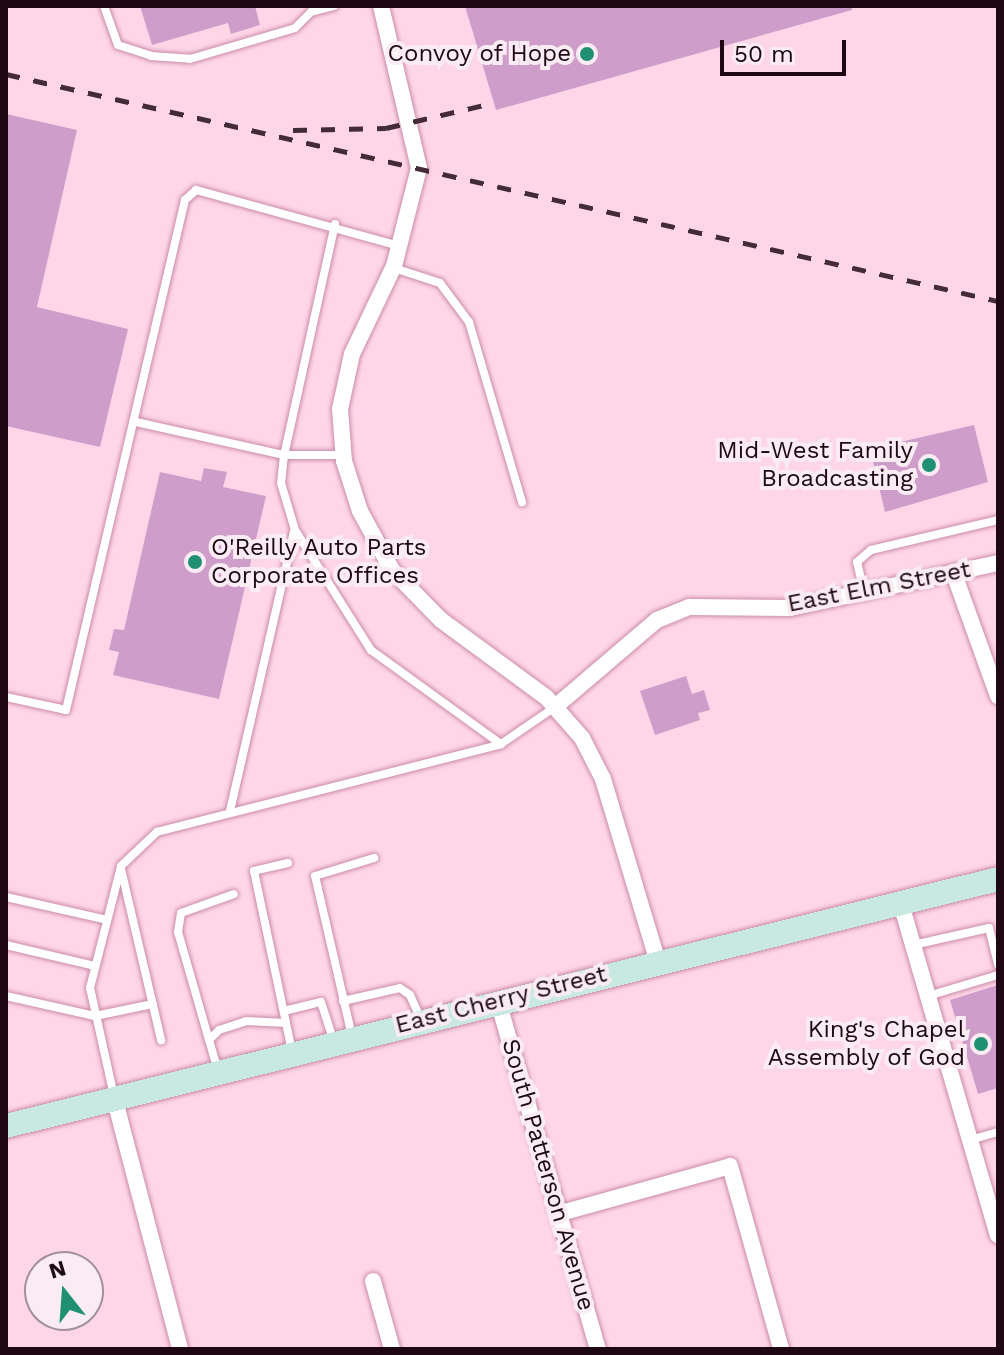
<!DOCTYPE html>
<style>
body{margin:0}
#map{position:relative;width:1004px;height:1355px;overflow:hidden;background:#ffd6e8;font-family:"Work Sans",sans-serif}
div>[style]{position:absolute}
.building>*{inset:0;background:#cf9dca}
.roads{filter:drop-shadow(0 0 2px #ca8ca9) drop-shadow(0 0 2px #ca8ca9)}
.lane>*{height:8px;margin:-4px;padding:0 4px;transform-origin:4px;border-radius:4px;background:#fff}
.street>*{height:16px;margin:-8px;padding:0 8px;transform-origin:8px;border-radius:8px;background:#fff}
.secondary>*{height:24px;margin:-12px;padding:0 12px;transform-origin:12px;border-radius:12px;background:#c7e9df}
.rail>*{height:5px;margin-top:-2.5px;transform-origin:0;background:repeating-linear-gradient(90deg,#432b37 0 14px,transparent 0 28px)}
.dots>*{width:22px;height:22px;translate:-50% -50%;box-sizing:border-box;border:4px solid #faecf2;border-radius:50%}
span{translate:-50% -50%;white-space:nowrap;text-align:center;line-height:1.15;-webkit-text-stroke:8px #faecf2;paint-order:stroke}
.poi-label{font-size:24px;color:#1d0813}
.right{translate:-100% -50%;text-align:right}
.left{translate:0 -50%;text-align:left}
.street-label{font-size:24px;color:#1d0813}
.frame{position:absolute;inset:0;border:8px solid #1d0813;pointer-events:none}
.north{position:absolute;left:24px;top:1251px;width:80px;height:80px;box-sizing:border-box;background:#faecf2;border:2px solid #a29199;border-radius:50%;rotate:343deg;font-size:22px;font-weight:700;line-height:32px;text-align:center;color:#1d0813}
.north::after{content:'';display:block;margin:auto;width:28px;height:36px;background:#1f9072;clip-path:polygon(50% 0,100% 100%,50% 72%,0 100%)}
.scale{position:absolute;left:720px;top:40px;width:126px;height:36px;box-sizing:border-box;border:4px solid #1d0813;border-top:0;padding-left:10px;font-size:24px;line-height:28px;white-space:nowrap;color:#1d0813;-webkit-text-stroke:6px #faecf2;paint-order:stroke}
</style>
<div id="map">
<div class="building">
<i style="clip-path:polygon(140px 6px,255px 6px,260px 25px,231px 34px,228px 23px,152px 45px)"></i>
<i style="clip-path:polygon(465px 6px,852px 6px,852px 10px,496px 110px)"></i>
<i style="clip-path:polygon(6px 114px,77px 130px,37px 307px,128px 329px,100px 447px,6px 426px)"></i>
<i style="clip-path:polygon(974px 425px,988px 482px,885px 512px,870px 449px)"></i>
<i style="clip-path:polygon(204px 468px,227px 472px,223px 487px,266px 496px,219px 699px,113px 675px,119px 652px,109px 650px,114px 629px,124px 630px,160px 472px,201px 481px)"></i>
<i style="clip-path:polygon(686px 676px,692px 694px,704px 690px,710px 710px,698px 713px,700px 720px,655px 735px,640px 691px)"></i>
<i style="clip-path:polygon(998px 985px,998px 1088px,978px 1094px,950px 1000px)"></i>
</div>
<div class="roads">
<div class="lane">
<i style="left:104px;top:6px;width:41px;rotate:70.3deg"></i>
<i style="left:118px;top:45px;width:35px;rotate:18deg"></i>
<i style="left:151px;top:56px;width:39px;rotate:4deg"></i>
<i style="left:190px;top:59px;width:109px;rotate:-16.4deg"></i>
<i style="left:295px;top:28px;width:23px;rotate:-45deg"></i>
<i style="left:311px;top:12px;width:24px;rotate:-15deg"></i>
<i style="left:335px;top:224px;width:237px;rotate:102.4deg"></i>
<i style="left:284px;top:455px;width:59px"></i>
<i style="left:394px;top:268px;width:48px;rotate:18.1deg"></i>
<i style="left:440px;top:283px;width:49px;rotate:53.4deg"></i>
<i style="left:469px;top:322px;width:188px;rotate:73.6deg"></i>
<i style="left:136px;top:422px;width:152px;rotate:12.6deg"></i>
<i style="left:284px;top:455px;width:28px;rotate:96deg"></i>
<i style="left:281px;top:483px;width:49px;rotate:73.4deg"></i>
<i style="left:295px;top:530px;width:142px;rotate:57.7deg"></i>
<i style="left:371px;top:650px;width:160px;rotate:35.9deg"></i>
<i style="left:864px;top:592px;width:31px;rotate:-103deg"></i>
<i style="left:857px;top:562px;width:18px;rotate:-41deg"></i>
<i style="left:871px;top:550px;width:130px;rotate:-13.3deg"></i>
<i style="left:6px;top:697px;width:61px;rotate:12.2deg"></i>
<i style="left:66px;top:710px;width:524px;rotate:-76.87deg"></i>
<i style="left:185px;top:200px;width:15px;rotate:-42deg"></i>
<i style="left:196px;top:190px;width:212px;rotate:15.4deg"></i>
<i style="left:230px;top:811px;width:287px;rotate:-77.1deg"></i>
<i style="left:288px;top:863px;width:35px;rotate:167deg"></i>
<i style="left:254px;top:871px;width:184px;rotate:78.1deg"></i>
<i style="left:121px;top:869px;width:176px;rotate:76.8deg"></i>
<i style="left:6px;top:897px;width:99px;rotate:12.8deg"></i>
<i style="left:6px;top:945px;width:91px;rotate:13.3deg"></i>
<i style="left:913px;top:945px;width:78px;rotate:-12.6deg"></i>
<i style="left:989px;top:928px;width:38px;rotate:76deg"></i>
<i style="left:6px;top:996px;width:91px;rotate:12.7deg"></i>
<i style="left:95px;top:1016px;width:59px;rotate:-11.7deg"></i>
<i style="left:928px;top:996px;width:73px;rotate:-16.7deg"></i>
<i style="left:343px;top:1001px;width:58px;rotate:-12.8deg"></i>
<i style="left:400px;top:988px;width:12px;rotate:35deg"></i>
<i style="left:410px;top:995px;width:27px;rotate:66deg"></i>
<i style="left:284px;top:1011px;width:38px;rotate:-14deg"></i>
<i style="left:321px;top:1002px;width:40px;rotate:72deg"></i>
<i style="left:352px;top:1036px;width:164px;rotate:-103deg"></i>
<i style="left:315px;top:876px;width:62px;rotate:-17deg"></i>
<i style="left:209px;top:1040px;width:112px;rotate:-106deg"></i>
<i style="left:178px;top:932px;width:19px;rotate:-81deg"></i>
<i style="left:181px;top:913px;width:56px;rotate:-19.7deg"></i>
<i style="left:218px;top:1071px;width:32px;rotate:-106deg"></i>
<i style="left:209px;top:1040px;width:14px;rotate:-45deg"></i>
<i style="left:219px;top:1030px;width:28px;rotate:-18deg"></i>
<i style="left:246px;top:1021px;width:40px;rotate:2.9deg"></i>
<i style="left:114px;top:1096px;width:111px;rotate:-102.5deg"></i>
<i style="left:90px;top:988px;width:126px;rotate:-75.7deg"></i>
<i style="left:121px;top:866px;width:50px;rotate:-43.4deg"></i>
<i style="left:157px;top:832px;width:355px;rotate:-14.3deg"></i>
<i style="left:501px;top:744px;width:65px;rotate:-34.4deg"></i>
<i style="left:970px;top:1140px;width:29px;rotate:-16deg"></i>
</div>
<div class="street">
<i style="left:381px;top:6px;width:166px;rotate:76.8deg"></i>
<i style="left:419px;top:168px;width:101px;rotate:104.3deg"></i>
<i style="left:394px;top:266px;width:98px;rotate:115.5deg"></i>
<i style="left:352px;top:354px;width:56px;rotate:102.3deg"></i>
<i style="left:340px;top:409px;width:52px;rotate:85.6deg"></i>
<i style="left:344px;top:461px;width:52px;rotate:72.3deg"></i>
<i style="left:360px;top:511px;width:67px;rotate:61.5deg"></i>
<i style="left:392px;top:570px;width:70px;rotate:45.6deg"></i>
<i style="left:441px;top:620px;width:130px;rotate:36.3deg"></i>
<i style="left:546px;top:697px;width:55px;rotate:48.7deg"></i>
<i style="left:582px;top:738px;width:46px;rotate:62.9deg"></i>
<i style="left:603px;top:779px;width:191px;rotate:73.3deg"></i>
<i style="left:954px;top:574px;width:130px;rotate:70.2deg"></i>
<i style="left:555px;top:707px;width:134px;rotate:-40.5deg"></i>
<i style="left:657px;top:620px;width:35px;rotate:-22deg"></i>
<i style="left:689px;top:607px;width:101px;rotate:0.6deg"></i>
<i style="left:790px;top:608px;width:213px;rotate:-12.2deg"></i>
<i style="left:901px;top:904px;width:345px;rotate:73.7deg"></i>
<i style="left:498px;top:1001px;width:362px;rotate:74deg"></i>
<i style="left:114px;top:1097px;width:260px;rotate:75.3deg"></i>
<i style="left:561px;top:1213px;width:175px;rotate:-15.5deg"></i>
<i style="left:730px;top:1166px;width:190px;rotate:74.4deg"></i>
<i style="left:373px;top:1281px;width:71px;rotate:74.4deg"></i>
</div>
<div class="secondary">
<i style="left:6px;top:1126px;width:1022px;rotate:-13.98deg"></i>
</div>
</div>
<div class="rail">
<i style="left:6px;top:74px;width:1018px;rotate:12.89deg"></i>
<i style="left:293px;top:130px;width:93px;rotate:-1.2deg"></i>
<i style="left:386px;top:128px;width:110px;rotate:-13.2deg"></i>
</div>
<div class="dots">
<i style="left:587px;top:54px;background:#1f9072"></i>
<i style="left:929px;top:465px;background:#1f9072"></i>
<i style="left:195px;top:562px;background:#1f9072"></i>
<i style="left:981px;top:1044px;background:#1f9072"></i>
</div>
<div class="poi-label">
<span class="right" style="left:571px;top:54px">Convoy of Hope</span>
<span class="right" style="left:913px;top:465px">Mid-West Family<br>Broadcasting</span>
<span class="left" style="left:211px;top:562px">O'Reilly Auto Parts<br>Corporate Offices</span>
<span class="right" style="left:965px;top:1044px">King's Chapel<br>Assembly of God</span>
</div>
<div class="street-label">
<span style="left:879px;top:587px;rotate:-11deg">East Elm Street</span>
<span style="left:501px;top:1000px;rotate:-14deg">East Cherry Street</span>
<span style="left:548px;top:1175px;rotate:74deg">South Patterson Avenue</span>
</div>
<div class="frame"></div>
<div class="north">N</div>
<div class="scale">50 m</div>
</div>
